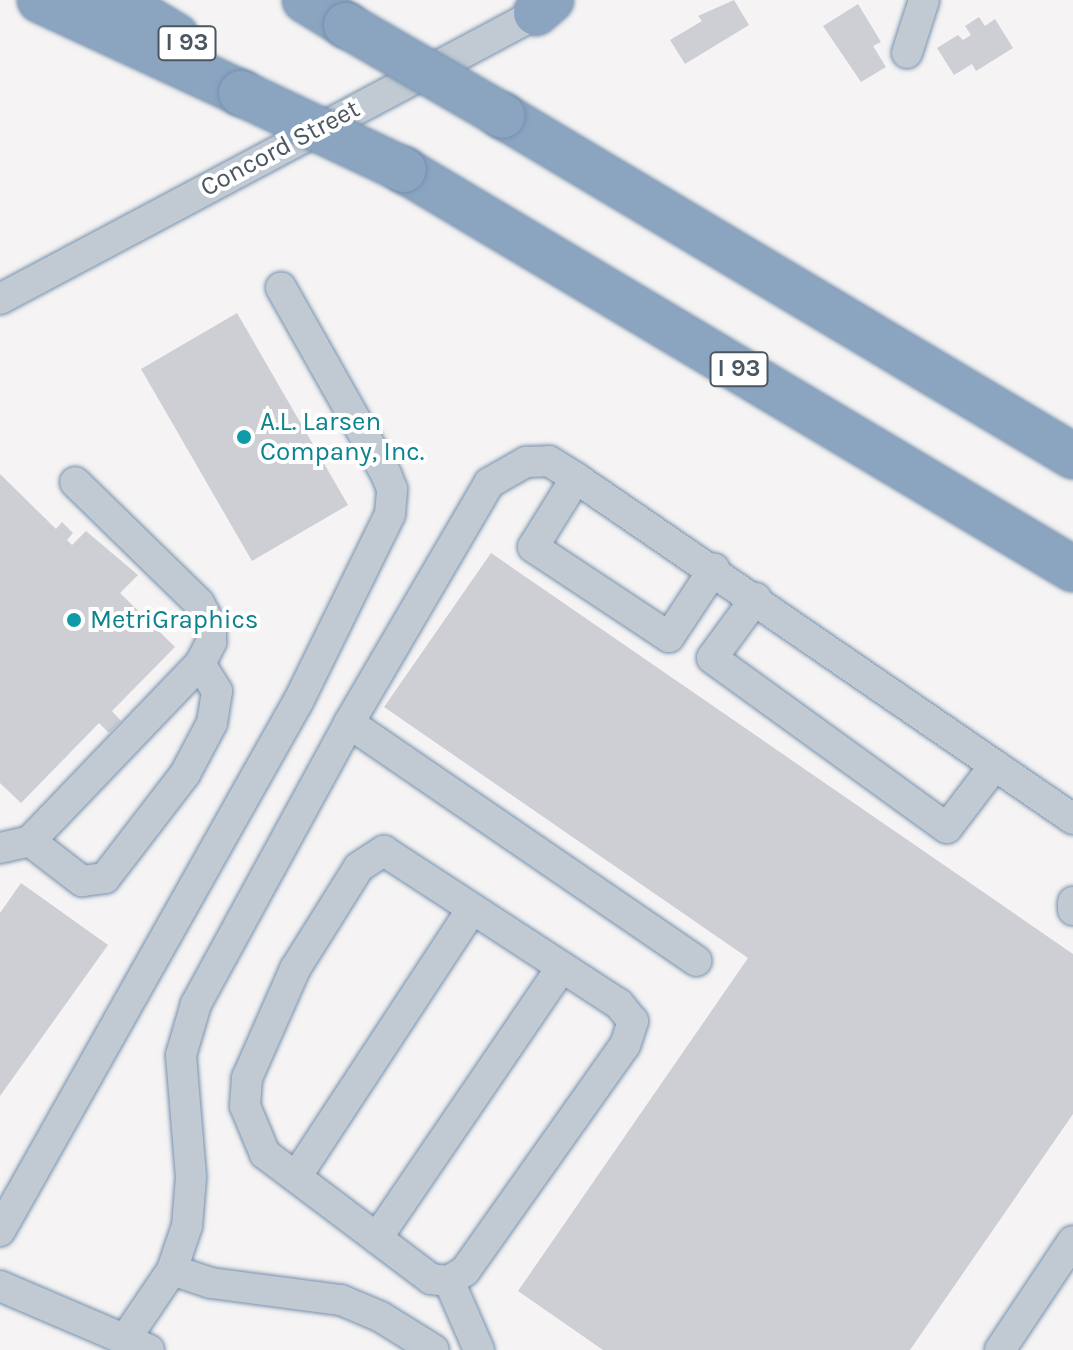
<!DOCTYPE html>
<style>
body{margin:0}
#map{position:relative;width:1073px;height:1350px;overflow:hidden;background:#f5f3f3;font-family:Karla,sans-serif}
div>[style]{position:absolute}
.building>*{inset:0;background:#cdcfd5}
.roads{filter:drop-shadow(0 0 2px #7690ad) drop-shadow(0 0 2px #7690ad)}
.minor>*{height:30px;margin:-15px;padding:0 15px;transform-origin:15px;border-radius:15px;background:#c1cad2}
.highway>*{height:44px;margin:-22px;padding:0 22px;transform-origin:22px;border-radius:22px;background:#8ba5c1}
.bridges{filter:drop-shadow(0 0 2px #7690ad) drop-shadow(0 0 2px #7690ad)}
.highway-bridge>*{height:44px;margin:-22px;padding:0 22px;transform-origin:22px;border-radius:22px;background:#8ba5c1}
.dots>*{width:22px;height:22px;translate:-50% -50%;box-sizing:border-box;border:4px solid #fff;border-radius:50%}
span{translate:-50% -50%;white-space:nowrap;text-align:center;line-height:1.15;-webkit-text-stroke:8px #fff;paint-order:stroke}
.shield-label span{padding:2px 6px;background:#fff;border:2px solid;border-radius:6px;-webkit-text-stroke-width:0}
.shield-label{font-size:24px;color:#4a5661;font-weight:700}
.street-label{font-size:26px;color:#4a5661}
.culture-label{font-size:26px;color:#0d838f}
.left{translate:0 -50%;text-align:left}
</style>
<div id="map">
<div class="building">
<i style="clip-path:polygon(734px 0,749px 25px,685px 64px,670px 40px,702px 21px,698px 16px)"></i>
<i style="clip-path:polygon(858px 4px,881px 42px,873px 46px,886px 67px,861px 82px,823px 26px)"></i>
<i style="clip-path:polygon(979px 17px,985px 26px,995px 19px,1013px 48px,976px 71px,972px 64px,954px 75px,937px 48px,958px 35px,963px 40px,971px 35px,965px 26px)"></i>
<i style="clip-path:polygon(237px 313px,348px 505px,252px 561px,141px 369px)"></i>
<i style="clip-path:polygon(0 474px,56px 529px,62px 522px,73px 533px,67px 540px,72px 545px,86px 531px,138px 575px,120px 593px,175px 647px,112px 711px,121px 721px,109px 733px,99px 723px,21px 803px,0 783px)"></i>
<i style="clip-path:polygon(491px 553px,1073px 954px,1073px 1114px,910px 1350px,603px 1350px,518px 1291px,748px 958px,384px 707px)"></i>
<i style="clip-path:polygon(21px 883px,108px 945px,0 1096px,0 913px)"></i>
</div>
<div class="roads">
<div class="minor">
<i style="left:907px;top:53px;width:56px;rotate:-72.2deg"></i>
<i style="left:0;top:299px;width:626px;rotate:-28deg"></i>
<i style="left:576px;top:478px;width:81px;rotate:121.9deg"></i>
<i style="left:533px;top:547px;width:163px;rotate:33.5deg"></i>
<i style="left:669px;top:637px;width:82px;rotate:-56.5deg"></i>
<i style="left:756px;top:598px;width:74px;rotate:126.3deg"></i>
<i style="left:712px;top:658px;width:290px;rotate:35.9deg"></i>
<i style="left:947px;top:828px;width:79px;rotate:-52.7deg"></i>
<i style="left:349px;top:723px;width:421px;rotate:34.4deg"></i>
<i style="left:30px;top:841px;width:245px;rotate:-46.2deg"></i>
<i style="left:200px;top:664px;width:25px;rotate:-63deg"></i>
<i style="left:211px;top:642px;width:17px;rotate:-90deg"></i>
<i style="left:211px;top:625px;width:25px;rotate:-119deg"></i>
<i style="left:199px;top:603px;width:173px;rotate:-135.7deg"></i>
<i style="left:0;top:848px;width:31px;rotate:-13deg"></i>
<i style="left:30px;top:841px;width:66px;rotate:37.6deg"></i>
<i style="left:82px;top:881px;width:23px;rotate:-7deg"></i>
<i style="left:105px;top:878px;width:131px;rotate:-52.4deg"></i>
<i style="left:185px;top:774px;width:58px;rotate:-62.1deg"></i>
<i style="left:212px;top:723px;width:32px;rotate:-81deg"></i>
<i style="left:217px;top:691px;width:32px;rotate:-122deg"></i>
<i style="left:384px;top:851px;width:280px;rotate:33.1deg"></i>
<i style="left:619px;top:1004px;width:22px;rotate:51deg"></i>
<i style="left:633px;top:1021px;width:25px;rotate:108deg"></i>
<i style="left:625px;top:1045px;width:277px;rotate:125.3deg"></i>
<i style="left:465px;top:1271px;width:19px;rotate:148deg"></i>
<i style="left:449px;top:1281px;width:18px;rotate:-174deg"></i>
<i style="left:431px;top:1279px;width:208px;rotate:-143deg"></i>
<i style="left:265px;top:1154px;width:52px;rotate:-112.6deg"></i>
<i style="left:245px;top:1106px;width:28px;rotate:-86deg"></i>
<i style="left:247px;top:1078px;width:119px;rotate:-66.2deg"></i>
<i style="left:295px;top:969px;width:120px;rotate:-57.9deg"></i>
<i style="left:359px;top:867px;width:30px;rotate:-33deg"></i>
<i style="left:1073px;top:902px;width:8px;rotate:90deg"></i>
<i style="left:296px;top:1177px;width:321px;rotate:-56.7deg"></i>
<i style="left:0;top:1231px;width:609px;rotate:-60.62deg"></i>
<i style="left:299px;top:700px;width:207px;rotate:-63.9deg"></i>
<i style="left:390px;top:514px;width:25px;rotate:-85deg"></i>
<i style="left:392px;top:489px;width:16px;rotate:-112deg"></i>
<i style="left:386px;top:474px;width:214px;rotate:-119.4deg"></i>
<i style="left:377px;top:1238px;width:328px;rotate:-55.7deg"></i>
<i style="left:172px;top:1270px;width:46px;rotate:-71.2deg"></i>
<i style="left:187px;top:1226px;width:49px;rotate:-85.3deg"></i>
<i style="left:191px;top:1177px;width:122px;rotate:-94.7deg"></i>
<i style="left:181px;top:1055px;width:53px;rotate:-73.6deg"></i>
<i style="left:196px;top:1004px;width:320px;rotate:-61.4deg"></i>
<i style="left:349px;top:723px;width:278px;rotate:-59.7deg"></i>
<i style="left:489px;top:483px;width:43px;rotate:-29.6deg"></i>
<i style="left:526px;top:462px;width:23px;rotate:-2deg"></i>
<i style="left:549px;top:461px;width:32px;rotate:32deg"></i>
<i style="left:576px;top:478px;width:603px;rotate:34.45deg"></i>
<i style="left:449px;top:1281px;width:75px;rotate:66.5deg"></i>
<i style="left:0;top:1286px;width:162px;rotate:23.2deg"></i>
<i style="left:126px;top:1338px;width:82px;rotate:-55.9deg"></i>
<i style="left:172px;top:1270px;width:41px;rotate:18.4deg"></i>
<i style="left:211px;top:1283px;width:131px;rotate:7.5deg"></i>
<i style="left:341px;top:1300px;width:43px;rotate:23deg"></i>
<i style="left:381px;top:1317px;width:62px;rotate:31.9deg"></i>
<i style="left:1000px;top:1350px;width:131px;rotate:-56.2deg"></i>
</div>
<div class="highway">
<i style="left:40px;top:0;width:221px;rotate:24.8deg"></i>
<i style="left:116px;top:0;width:70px;rotate:31deg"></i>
<i style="left:305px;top:0;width:48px;rotate:31.4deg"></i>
<i style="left:536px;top:13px;width:20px;rotate:-41deg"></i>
<i style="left:503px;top:116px;width:664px;rotate:30.82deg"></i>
<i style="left:404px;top:170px;width:779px;rotate:30.81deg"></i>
</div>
</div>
<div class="bridges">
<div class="highway-bridge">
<i style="left:346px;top:25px;width:181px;rotate:30.1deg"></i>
<i style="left:241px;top:93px;width:180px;rotate:25.3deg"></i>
</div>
</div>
<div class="dots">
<i style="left:244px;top:437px;background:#0f9aa8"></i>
<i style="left:74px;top:620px;background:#0f9aa8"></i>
</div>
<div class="shield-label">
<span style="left:187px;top:43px">I 93</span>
<span style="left:739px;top:369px">I 93</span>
</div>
<div class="street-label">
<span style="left:280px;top:148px;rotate:-28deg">Concord Street</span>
</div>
<div class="culture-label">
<span class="left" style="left:260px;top:437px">A.L. Larsen<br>Company, Inc.</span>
<span class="left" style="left:90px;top:620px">MetriGraphics</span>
</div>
</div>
